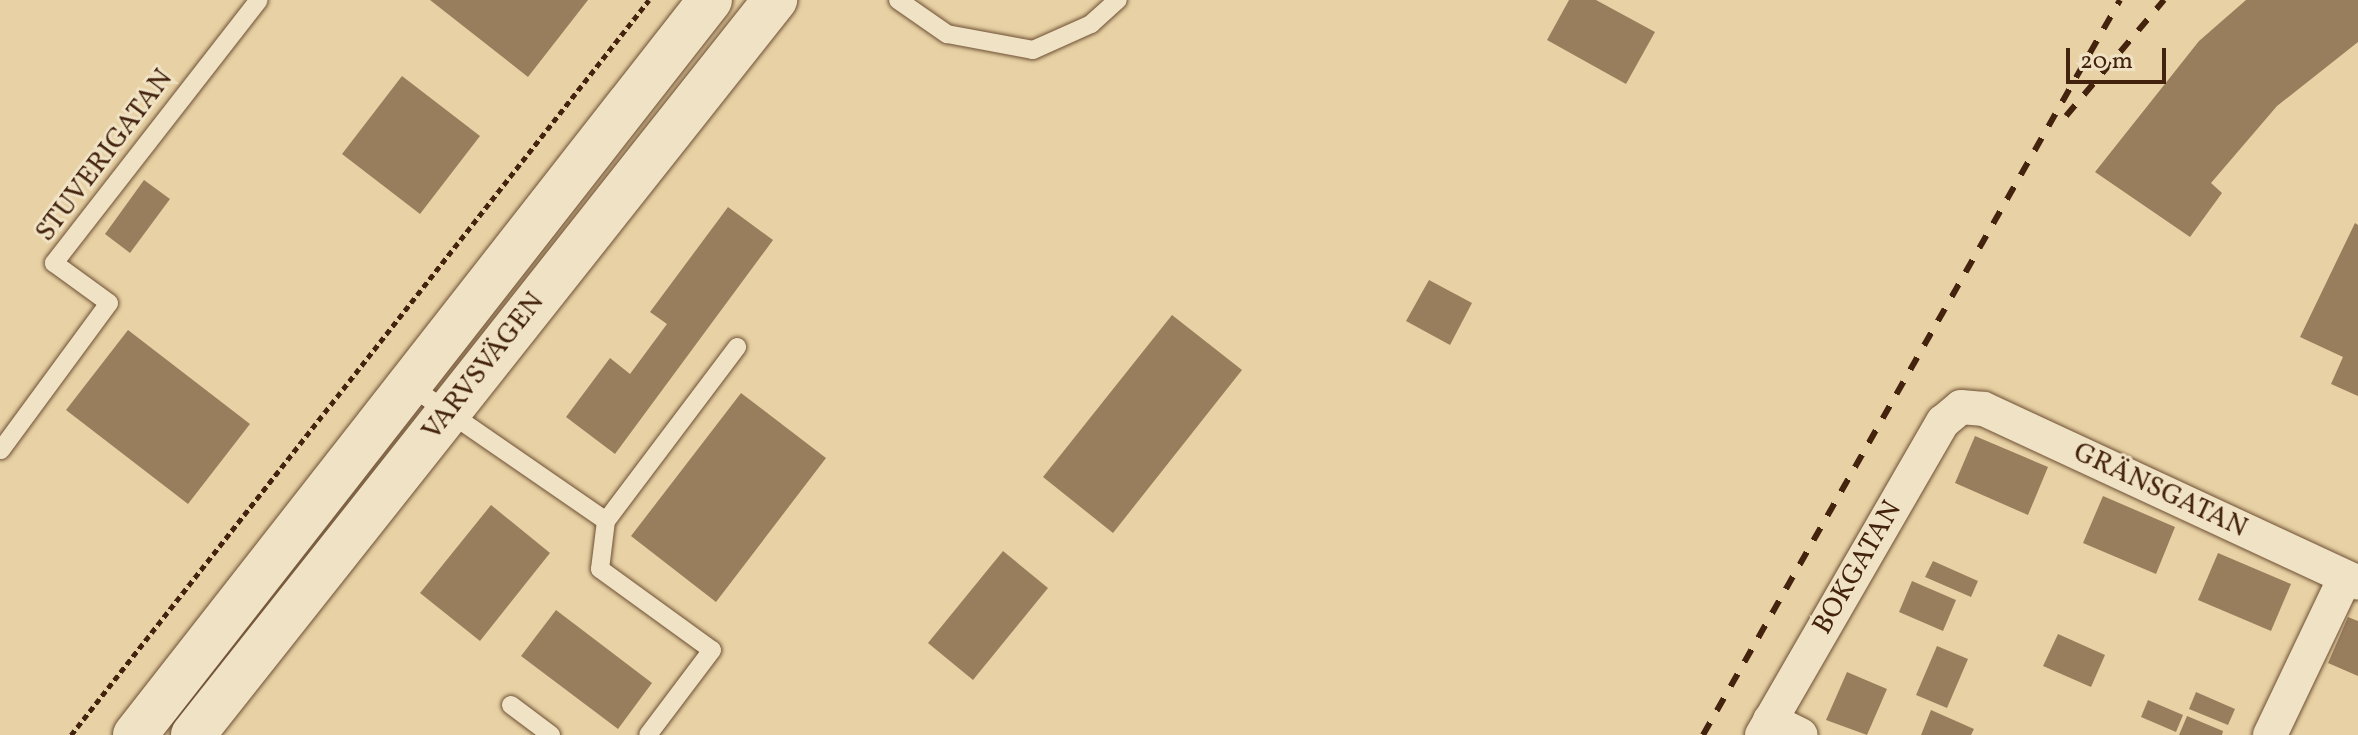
<!DOCTYPE html>
<meta charset="utf-8">
<style>
body{margin:0}
#map{position:relative;width:2358px;height:735px;overflow:hidden;background:#e8d2a5;font-family:Vollkorn,serif}
div>[style]{position:absolute}
.building>*{inset:0;background:#997e5d}
.path>*{height:5px;margin-top:-2.5px;transform-origin:0;background:repeating-linear-gradient(90deg,#44230e 0 6px,transparent 0 10px)}
.roads{filter:drop-shadow(0 0 2px #6d4f34) drop-shadow(0 0 2px #6d4f34)}
.lane>*{height:18px;margin:-9px;padding:0 9px;transform-origin:9px;border-radius:9px;background:#f0e2c4}
.street>*{height:34px;margin:-17px;padding:0 17px;transform-origin:17px;border-radius:17px;background:#f0e2c4}
.secondary>*{height:44px;margin:-22px;padding:0 22px;transform-origin:22px;border-radius:22px;background:#f0e2c4}
.rail>*{height:6px;margin-top:-3px;transform-origin:0;background:repeating-linear-gradient(90deg,#44230e 0 14px,transparent 0 28px)}
span{translate:-50% -50%;white-space:nowrap;text-align:center;line-height:1.15;-webkit-text-stroke:6px #f0e2c4;paint-order:stroke}
.street-label{font-size:28px;color:#44230e}
.scale{position:absolute;left:2066px;top:48px;width:100px;height:36px;box-sizing:border-box;border:4px solid #44230e;border-top:0;padding-left:10px;font-size:24px;line-height:28px;white-space:nowrap;color:#44230e;-webkit-text-stroke:6px #f0e2c4;paint-order:stroke}
</style>
<div id="map">
<div class="building">
<i style="clip-path:polygon(430px 0,588px 0,528px 77px)"></i>
<i style="clip-path:polygon(1569px 0,1596px 0,1655px 32px,1626px 84px,1547px 40px)"></i>
<i style="clip-path:polygon(2246px 0,2358px 0,2358px 42px,2277px 106px,2211px 183px,2222px 193px,2190px 237px,2095px 172px,2199px 41px)"></i>
<i style="clip-path:polygon(402px 76px,480px 136px,420px 214px,342px 154px)"></i>
<i style="clip-path:polygon(144px 180px,170px 199px,130px 253px,105px 234px)"></i>
<i style="clip-path:polygon(728px 207px,773px 240px,615px 454px,566px 417px,610px 358px,630px 374px,667px 324px,650px 312px)"></i>
<i style="clip-path:polygon(2355px 223px,2358px 225px,2358px 396px,2331px 384px,2343px 357px,2300px 337px)"></i>
<i style="clip-path:polygon(1429px 280px,1472px 303px,1450px 345px,1406px 321px)"></i>
<i style="clip-path:polygon(1172px 315px,1242px 370px,1113px 533px,1043px 477px)"></i>
<i style="clip-path:polygon(128px 330px,250px 424px,188px 504px,66px 410px)"></i>
<i style="clip-path:polygon(741px 393px,826px 458px,716px 602px,631px 536px)"></i>
<i style="clip-path:polygon(1975px 436px,2048px 467px,2028px 515px,1955px 483px)"></i>
<i style="clip-path:polygon(2103px 496px,2175px 527px,2156px 574px,2083px 543px)"></i>
<i style="clip-path:polygon(491px 505px,550px 553px,480px 641px,420px 593px)"></i>
<i style="clip-path:polygon(1003px 551px,1048px 588px,973px 680px,928px 643px)"></i>
<i style="clip-path:polygon(2218px 553px,2291px 584px,2271px 631px,2198px 600px)"></i>
<i style="clip-path:polygon(1933px 561px,1978px 581px,1971px 597px,1925px 577px)"></i>
<i style="clip-path:polygon(1912px 581px,1956px 600px,1943px 631px,1899px 612px)"></i>
<i style="clip-path:polygon(556px 610px,652px 683px,618px 729px,521px 656px)"></i>
<i style="clip-path:polygon(2348px 617px,2358px 621px,2358px 676px,2328px 663px)"></i>
<i style="clip-path:polygon(2058px 634px,2105px 655px,2091px 687px,2043px 666px)"></i>
<i style="clip-path:polygon(1937px 646px,1968px 659px,1947px 708px,1916px 695px)"></i>
<i style="clip-path:polygon(1847px 672px,1887px 689px,1867px 735px,1826px 720px)"></i>
<i style="clip-path:polygon(2196px 692px,2235px 709px,2228px 725px,2189px 709px)"></i>
<i style="clip-path:polygon(2148px 700px,2183px 715px,2176px 732px,2141px 717px)"></i>
<i style="clip-path:polygon(1931px 710px,1974px 729px,1971px 735px,1921px 735px)"></i>
<i style="clip-path:polygon(2187px 716px,2223px 731px,2222px 735px,2179px 735px)"></i>
</div>
<div class="path">
<i style="left:71px;top:735px;width:935px;rotate:-51.82deg"></i>
</div>
<div class="roads">
<div class="lane">
<i style="left:898px;top:0;width:60px;rotate:34.8deg"></i>
<i style="left:947px;top:34px;width:87px;rotate:10.5deg"></i>
<i style="left:1033px;top:50px;width:64px;rotate:-24.1deg"></i>
<i style="left:1091px;top:24px;width:36px;rotate:-42deg"></i>
<i style="left:409px;top:385px;width:239px;rotate:34.6deg"></i>
<i style="left:606px;top:521px;width:218px;rotate:-53deg"></i>
<i style="left:1px;top:450px;width:182px;rotate:-53.7deg"></i>
<i style="left:109px;top:303px;width:68px;rotate:-144deg"></i>
<i style="left:54px;top:263px;width:333px;rotate:-52.1deg"></i>
<i style="left:606px;top:521px;width:48px;rotate:97.1deg"></i>
<i style="left:600px;top:569px;width:138px;rotate:35.9deg"></i>
<i style="left:712px;top:650px;width:106px;rotate:127deg"></i>
<i style="left:511px;top:705px;width:50px;rotate:36.9deg"></i>
</div>
<div class="street">
<i style="left:1770px;top:720px;width:34px;rotate:26deg"></i>
<i style="left:1762px;top:735px;width:362px;rotate:-60deg"></i>
<i style="left:1943px;top:422px;width:23px;rotate:-40deg"></i>
<i style="left:1961px;top:407px;width:23px;rotate:5deg"></i>
<i style="left:1984px;top:409px;width:412px;rotate:24.9deg"></i>
<i style="left:2270px;top:735px;width:174px;rotate:-64.5deg"></i>
</div>
<div class="secondary">
<i style="left:135px;top:735px;width:933px;rotate:-51.96deg"></i>
<i style="left:193px;top:735px;width:938px;rotate:-51.63deg"></i>
</div>
</div>
<div class="rail">
<i style="left:2066px;top:116px;width:152px;rotate:-49.8deg"></i>
<i style="left:1703px;top:735px;width:845px;rotate:-60.43deg"></i>
</div>
<div class="street-label">
<span style="left:105px;top:156px;rotate:-53deg">STUVERIGATAN</span>
<span style="left:484px;top:367px;rotate:-52deg">VARVSVÄGEN</span>
<span style="left:2160px;top:491px;rotate:25deg">GRÄNSGATAN</span>
<span style="left:1858px;top:568px;rotate:-60deg">BOKGATAN</span>
</div>
<div class="scale">20 m</div>
</div>
